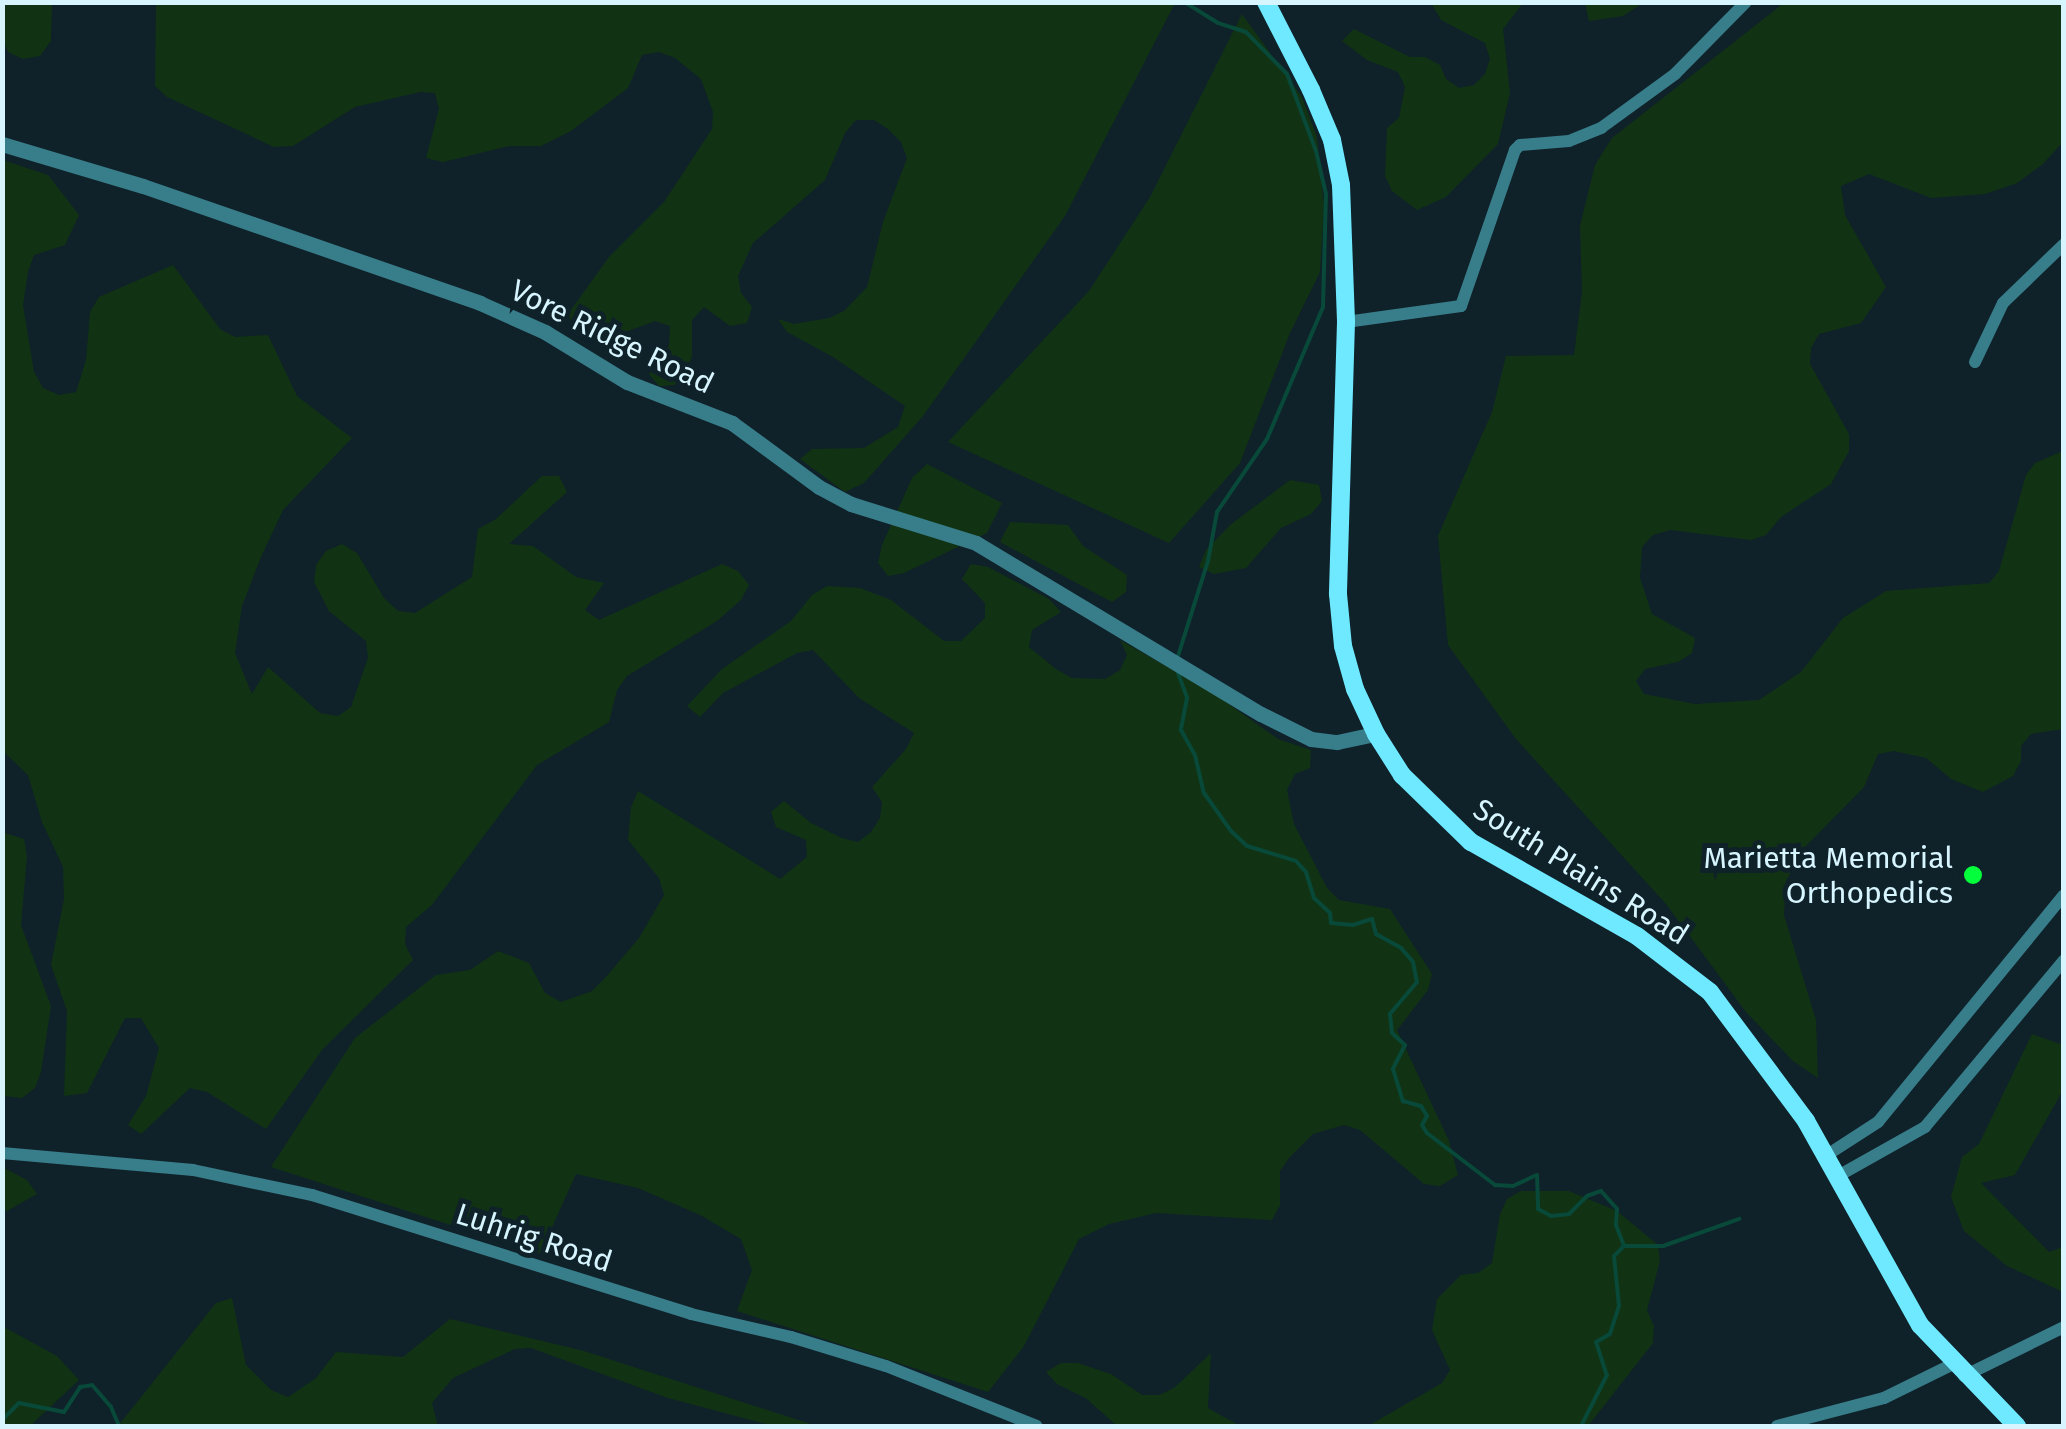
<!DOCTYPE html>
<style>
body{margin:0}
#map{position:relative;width:2066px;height:1429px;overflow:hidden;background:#0f2129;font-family:"Fira Sans",sans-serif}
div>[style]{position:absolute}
.green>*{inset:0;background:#113314}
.stream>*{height:4px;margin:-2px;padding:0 2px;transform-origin:2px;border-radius:2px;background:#084939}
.minor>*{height:12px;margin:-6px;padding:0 6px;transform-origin:6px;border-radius:6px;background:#387d8a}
.tertiary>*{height:15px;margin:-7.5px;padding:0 7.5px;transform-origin:7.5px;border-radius:7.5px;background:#387d8a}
.secondary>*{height:18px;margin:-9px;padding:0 9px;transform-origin:9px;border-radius:9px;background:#6ee9ff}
.dots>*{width:28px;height:28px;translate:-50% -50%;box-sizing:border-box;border:5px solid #0f2129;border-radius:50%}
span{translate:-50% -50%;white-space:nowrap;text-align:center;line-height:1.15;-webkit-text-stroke:10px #0f2129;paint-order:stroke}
.street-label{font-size:30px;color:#d7f5ff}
.poi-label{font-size:30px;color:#d7f5ff}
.right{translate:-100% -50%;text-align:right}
.frame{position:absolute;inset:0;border:5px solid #d7f5ff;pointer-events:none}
</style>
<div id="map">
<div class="green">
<i style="clip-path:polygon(3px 2px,52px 3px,51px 41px,40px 56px,23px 59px,8px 52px,3px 41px)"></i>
<i style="clip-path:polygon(1785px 2px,2064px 3px,2063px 142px,2043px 164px,2017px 183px,1985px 194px,1931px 198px,1869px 174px,1841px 186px,1845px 215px,1886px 287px,1861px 323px,1819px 334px,1811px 348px,1810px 364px,1849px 434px,1849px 451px,1831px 484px,1781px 517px,1766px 535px,1751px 540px,1670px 530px,1653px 535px,1642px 547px,1640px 578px,1652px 614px,1695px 638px,1692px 653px,1678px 662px,1645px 669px,1636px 681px,1644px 694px,1695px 704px,1759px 700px,1801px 672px,1843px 618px,1886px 591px,1989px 583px,1999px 571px,2026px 475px,2035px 463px,2063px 451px,2063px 729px,2031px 734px,2021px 746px,2021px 761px,2013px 776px,1983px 792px,1951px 779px,1926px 758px,1894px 751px,1878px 754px,1864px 787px,1802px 850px,1786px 881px,1784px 915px,1816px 1020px,1818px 1078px,1793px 1061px,1746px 1012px,1666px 904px,1516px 739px,1448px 645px,1438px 536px,1492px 412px,1506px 356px,1574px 355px,1582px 292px,1580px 226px,1595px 165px,1612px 138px)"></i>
<i style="clip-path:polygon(156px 3px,156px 2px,1175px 3px,1065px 216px,923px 416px,864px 483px,845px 492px,800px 459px,812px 449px,864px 448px,898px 427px,905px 406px,833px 357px,787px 332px,778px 319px,794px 324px,829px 318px,844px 311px,867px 287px,883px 222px,907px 158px,901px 142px,888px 129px,874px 120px,856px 120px,845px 133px,825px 180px,753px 243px,738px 276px,741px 293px,752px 307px,747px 323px,730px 326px,704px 307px,692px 320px,692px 356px,686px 372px,675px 385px,659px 386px,649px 374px,669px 345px,670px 326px,655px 321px,623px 333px,591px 333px,574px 329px,568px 314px,609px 257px,664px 202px,712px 129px,713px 112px,701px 79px,675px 58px,659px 52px,642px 55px,628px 88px,571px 131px,541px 146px,509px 146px,443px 162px,426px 158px,439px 109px,435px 93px,420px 92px,355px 107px,293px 146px,274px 147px,167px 97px,155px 86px)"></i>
<i style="clip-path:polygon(1431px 3px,1523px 3px,1503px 29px,1510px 93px,1498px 144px,1446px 197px,1417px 210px,1392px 191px,1385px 176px,1387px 128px,1399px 118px,1405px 87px,1398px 72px,1367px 60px,1342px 41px,1354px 29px,1410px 57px,1425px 57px,1440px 65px,1446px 79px,1459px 88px,1474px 85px,1485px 74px,1490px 59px,1485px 43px,1441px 20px)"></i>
<i style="clip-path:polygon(1585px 3px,1585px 2px,1643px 3px,1623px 16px,1589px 21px)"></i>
<i style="clip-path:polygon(1242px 14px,1302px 97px,1317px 137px,1324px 206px,1320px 272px,1290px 333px,1240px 463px,1169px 543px,948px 442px,1089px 291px,1150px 197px)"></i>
<i style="clip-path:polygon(3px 160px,48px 175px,79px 215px,65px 245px,34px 255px,28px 272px,23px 305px,34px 372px,43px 388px,59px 395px,76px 392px,86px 360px,90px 312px,99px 297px,173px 265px,220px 329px,235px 337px,268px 335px,297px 396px,352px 438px,283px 510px,261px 557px,242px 606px,235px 653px,252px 694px,268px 667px,320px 713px,338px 716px,351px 707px,368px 658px,366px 641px,329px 611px,314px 582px,316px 565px,326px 551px,342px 544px,357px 553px,384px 598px,398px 611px,415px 613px,472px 577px,478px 529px,496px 519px,542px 476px,559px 476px,567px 492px,509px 544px,533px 546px,576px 577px,604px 583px,585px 610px,599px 620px,722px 564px,738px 571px,749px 585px,741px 600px,717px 621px,627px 676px,617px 690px,609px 722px,537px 765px,432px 905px,406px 927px,405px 944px,413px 960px,322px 1050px,266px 1129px,207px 1092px,190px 1088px,141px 1134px,128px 1125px,146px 1096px,159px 1048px,141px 1018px,125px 1018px,87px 1093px,64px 1096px,67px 1011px,51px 965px,64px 899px,63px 867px,42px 822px,28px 775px,3px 751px)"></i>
<i style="clip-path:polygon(927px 464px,1002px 503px,987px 533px,904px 573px,888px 576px,878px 563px,882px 545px,912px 478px)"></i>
<i style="clip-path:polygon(1290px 480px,1319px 485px,1322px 501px,1311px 514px,1281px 528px,1246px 568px,1214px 574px,1199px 567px,1206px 550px,1230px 525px)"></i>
<i style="clip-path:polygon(1010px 522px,1068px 525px,1083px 546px,1127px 575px,1126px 592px,1112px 602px,1000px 542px)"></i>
<i style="clip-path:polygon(971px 564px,988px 567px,1049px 599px,1061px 612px,1032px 630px,1029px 647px,1056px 669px,1072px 678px,1105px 679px,1120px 670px,1127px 655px,1120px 640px,1213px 693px,1278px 739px,1311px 750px,1310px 768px,1295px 774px,1287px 790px,1294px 824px,1327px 888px,1339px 900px,1390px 909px,1432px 974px,1428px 990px,1397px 1030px,1449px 1141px,1458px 1175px,1440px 1186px,1424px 1184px,1360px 1130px,1344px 1125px,1313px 1134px,1289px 1158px,1280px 1171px,1280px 1205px,1272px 1220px,1156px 1213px,1109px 1224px,1079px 1239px,1024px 1346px,988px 1392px,737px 1311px,752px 1270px,741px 1239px,700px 1215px,638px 1188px,576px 1174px,540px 1254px,271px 1167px,355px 1038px,436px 975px,470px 970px,498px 951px,529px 963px,545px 993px,561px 1002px,592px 991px,606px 977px,639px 938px,664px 895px,659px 878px,628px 840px,631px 807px,638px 791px,780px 879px,807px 857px,806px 840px,776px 827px,771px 812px,784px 801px,811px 823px,842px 838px,858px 842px,871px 832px,880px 818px,882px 802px,872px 787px,906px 749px,914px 733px,859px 698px,813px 650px,797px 653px,723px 693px,700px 717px,687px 706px,722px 669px,791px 621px,812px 595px,827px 586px,860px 588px,891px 600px,944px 641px,961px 641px,985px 618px,985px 603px,962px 579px)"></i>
<i style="clip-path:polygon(2px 832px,24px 839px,27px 856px,21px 925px,51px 1006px,41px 1072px,35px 1088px,22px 1098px,3px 1096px)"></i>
<i style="clip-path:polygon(2032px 1034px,2063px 1045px,2063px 1090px,2015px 1175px,1981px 1183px,2049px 1252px,2063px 1247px,2063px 1292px,2007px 1266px,1964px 1231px,1951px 1197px,1962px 1157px,1979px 1144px)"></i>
<i style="clip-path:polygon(2px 1167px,27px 1180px,37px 1194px,7px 1211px,3px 1210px)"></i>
<i style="clip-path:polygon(1521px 1191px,1569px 1191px,1617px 1211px,1658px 1245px,1660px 1261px,1647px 1310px,1654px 1326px,1653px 1343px,1588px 1426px,1368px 1426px,1442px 1383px,1450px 1370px,1432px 1330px,1437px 1299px,1461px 1275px,1478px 1273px,1492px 1263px,1500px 1214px,1507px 1199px)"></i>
<i style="clip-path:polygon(232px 1298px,246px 1365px,271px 1390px,288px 1397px,316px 1378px,336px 1352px,403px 1357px,450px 1319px,584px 1351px,817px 1426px,773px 1426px,668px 1398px,531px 1348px,515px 1349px,453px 1378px,432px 1403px,438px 1426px,118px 1426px,216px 1303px)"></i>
<i style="clip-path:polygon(2px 1326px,57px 1356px,79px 1380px,30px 1426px,3px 1426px)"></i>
<i style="clip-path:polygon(1211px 1353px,1208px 1408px,1240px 1426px,1117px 1426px,1087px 1399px,1057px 1384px,1046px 1372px,1061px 1363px,1078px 1363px,1111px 1374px,1142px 1395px,1159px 1395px,1174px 1388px)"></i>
</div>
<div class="stream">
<i style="left:1178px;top:656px;width:100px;rotate:-72.5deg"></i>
<i style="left:1208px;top:561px;width:50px;rotate:-79.6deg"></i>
<i style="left:1217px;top:512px;width:88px;rotate:-55.6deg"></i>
<i style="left:1267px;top:439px;width:143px;rotate:-67deg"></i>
<i style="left:1323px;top:307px;width:113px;rotate:-88.5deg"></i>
<i style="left:1326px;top:194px;width:44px;rotate:-103.1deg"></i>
<i style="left:1316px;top:151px;width:82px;rotate:-110.6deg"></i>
<i style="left:1287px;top:74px;width:59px;rotate:-134.3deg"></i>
<i style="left:1246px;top:32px;width:29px;rotate:-162deg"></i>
<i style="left:1218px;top:23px;width:39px;rotate:-148deg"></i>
<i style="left:1177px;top:670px;width:30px;rotate:70deg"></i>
<i style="left:1187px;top:698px;width:33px;rotate:101deg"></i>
<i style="left:1181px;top:730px;width:29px;rotate:61deg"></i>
<i style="left:1195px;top:755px;width:39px;rotate:77deg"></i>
<i style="left:1204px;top:793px;width:47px;rotate:54.6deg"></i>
<i style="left:1231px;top:831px;width:22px;rotate:43deg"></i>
<i style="left:1247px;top:846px;width:51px;rotate:17deg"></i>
<i style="left:1296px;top:861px;width:15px;rotate:48deg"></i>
<i style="left:1306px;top:872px;width:27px;rotate:73deg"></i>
<i style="left:1314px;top:898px;width:22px;rotate:43deg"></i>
<i style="left:1330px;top:913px;width:10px;rotate:84deg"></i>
<i style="left:1331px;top:923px;width:22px;rotate:5deg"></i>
<i style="left:1353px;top:925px;width:20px;rotate:-18deg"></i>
<i style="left:1372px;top:919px;width:16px;rotate:75deg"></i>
<i style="left:1376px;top:934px;width:29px;rotate:29deg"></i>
<i style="left:1401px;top:948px;width:18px;rotate:49deg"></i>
<i style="left:1413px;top:962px;width:20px;rotate:79deg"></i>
<i style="left:1417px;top:982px;width:42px;rotate:130.2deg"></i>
<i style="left:1390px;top:1014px;width:19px;rotate:84deg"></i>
<i style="left:1392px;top:1033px;width:18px;rotate:43deg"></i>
<i style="left:1405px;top:1045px;width:27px;rotate:117deg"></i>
<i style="left:1393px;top:1069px;width:34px;rotate:73deg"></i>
<i style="left:1403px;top:1101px;width:19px;rotate:16deg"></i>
<i style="left:1421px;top:1106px;width:12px;rotate:59deg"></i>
<i style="left:1427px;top:1116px;width:10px;rotate:119deg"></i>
<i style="left:1422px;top:1125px;width:9px;rotate:58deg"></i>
<i style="left:1427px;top:1133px;width:86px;rotate:37.4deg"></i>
<i style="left:1495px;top:1185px;width:18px;rotate:3deg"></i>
<i style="left:1513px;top:1186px;width:26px;rotate:-25deg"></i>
<i style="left:1537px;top:1175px;width:34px;rotate:88deg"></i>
<i style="left:1538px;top:1209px;width:15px;rotate:28deg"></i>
<i style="left:1551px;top:1216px;width:18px;rotate:-6deg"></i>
<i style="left:1569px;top:1214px;width:25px;rotate:-45deg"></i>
<i style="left:1587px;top:1196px;width:15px;rotate:-20deg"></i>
<i style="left:1601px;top:1191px;width:24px;rotate:48deg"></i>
<i style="left:1617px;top:1209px;width:16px;rotate:94deg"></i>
<i style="left:1616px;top:1225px;width:22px;rotate:69deg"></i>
<i style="left:1624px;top:1246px;width:14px;rotate:135deg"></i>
<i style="left:1614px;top:1256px;width:50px;rotate:84.3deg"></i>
<i style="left:1619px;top:1306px;width:29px;rotate:108deg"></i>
<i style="left:1610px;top:1334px;width:16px;rotate:150deg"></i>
<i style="left:1596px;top:1342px;width:35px;rotate:72deg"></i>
<i style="left:1607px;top:1375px;width:57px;rotate:117deg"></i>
<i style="left:1624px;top:1246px;width:39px"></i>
<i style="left:1663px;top:1246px;width:81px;rotate:-19.6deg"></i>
<i style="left:2px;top:1420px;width:24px;rotate:-45deg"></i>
<i style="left:19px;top:1403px;width:46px;rotate:11.3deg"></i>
<i style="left:64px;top:1412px;width:30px;rotate:-57deg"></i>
<i style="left:80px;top:1387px;width:12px;rotate:-9deg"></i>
<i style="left:92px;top:1385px;width:29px;rotate:49deg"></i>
<i style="left:111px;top:1407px;width:21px;rotate:67deg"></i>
</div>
<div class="minor">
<i style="left:1346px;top:322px;width:116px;rotate:-7.9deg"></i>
<i style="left:1461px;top:306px;width:165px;rotate:-70.9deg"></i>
<i style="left:1515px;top:150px;width:7px;rotate:-45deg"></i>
<i style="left:1520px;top:145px;width:49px;rotate:-4.7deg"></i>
<i style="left:1569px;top:141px;width:35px;rotate:-22deg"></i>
<i style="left:1601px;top:128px;width:92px;rotate:-36.1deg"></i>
<i style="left:1675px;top:74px;width:101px;rotate:-45.4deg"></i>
<i style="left:1975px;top:362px;width:65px;rotate:-64.6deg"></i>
<i style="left:2003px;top:303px;width:85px;rotate:-44deg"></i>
<i style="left:2px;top:1153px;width:192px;rotate:5.1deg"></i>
<i style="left:193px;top:1170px;width:122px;rotate:11.9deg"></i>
<i style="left:312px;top:1195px;width:397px;rotate:17.4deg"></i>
<i style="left:691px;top:1314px;width:103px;rotate:13deg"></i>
<i style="left:791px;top:1337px;width:99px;rotate:17deg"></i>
<i style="left:886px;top:1366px;width:162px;rotate:21.7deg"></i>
<i style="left:1827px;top:1155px;width:61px;rotate:-32.9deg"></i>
<i style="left:1878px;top:1122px;width:293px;rotate:-50.7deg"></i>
<i style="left:1838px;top:1176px;width:100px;rotate:-29.4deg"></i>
<i style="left:1925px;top:1127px;width:217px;rotate:-50.2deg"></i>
<i style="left:1964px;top:1376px;width:111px;rotate:-26.1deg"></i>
<i style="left:1777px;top:1426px;width:111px;rotate:-14.7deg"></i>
<i style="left:1884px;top:1398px;width:77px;rotate:-26.2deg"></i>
</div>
<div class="tertiary">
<i style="left:2px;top:144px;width:147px;rotate:16.6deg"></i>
<i style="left:143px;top:186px;width:357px;rotate:19.1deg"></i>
<i style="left:480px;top:303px;width:71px;rotate:24deg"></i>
<i style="left:545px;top:332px;width:96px;rotate:31.4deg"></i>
<i style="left:627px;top:382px;width:113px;rotate:21.3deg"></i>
<i style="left:732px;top:423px;width:108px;rotate:36.3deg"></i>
<i style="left:819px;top:487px;width:36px;rotate:28deg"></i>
<i style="left:851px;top:504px;width:131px;rotate:17.3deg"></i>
<i style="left:976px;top:543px;width:332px;rotate:31deg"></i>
<i style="left:1261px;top:714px;width:56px;rotate:26.6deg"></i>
<i style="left:1311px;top:739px;width:26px;rotate:7deg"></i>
<i style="left:1337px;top:742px;width:40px;rotate:-12deg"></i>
</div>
<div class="secondary">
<i style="left:1266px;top:2px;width:99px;rotate:62.9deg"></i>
<i style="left:1311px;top:90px;width:54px;rotate:67.2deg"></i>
<i style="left:1332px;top:140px;width:46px;rotate:78.7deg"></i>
<i style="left:1341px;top:185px;width:137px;rotate:87.9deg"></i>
<i style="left:1346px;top:322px;width:272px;rotate:91.7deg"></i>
<i style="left:1338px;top:594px;width:52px;rotate:84.5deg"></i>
<i style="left:1343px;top:646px;width:45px;rotate:74.4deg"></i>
<i style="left:1355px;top:689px;width:50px;rotate:65deg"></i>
<i style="left:1376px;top:734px;width:49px;rotate:57.6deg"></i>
<i style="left:1402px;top:775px;width:96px;rotate:44.2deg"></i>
<i style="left:1471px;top:842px;width:191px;rotate:29.5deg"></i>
<i style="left:1637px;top:936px;width:92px;rotate:37.5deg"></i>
<i style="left:1710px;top:992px;width:161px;rotate:53.3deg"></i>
<i style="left:1806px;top:1121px;width:234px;rotate:60.8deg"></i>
<i style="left:1920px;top:1325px;width:140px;rotate:46.2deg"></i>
</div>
<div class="dots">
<i style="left:1973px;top:875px;background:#03ff3b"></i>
</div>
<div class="street-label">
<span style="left:612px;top:337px;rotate:26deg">Vore Ridge Road</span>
<span style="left:1581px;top:872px;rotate:32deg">South Plains Road</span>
<span style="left:534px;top:1238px;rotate:18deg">Luhrig Road</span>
</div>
<div class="poi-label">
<span class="right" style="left:1953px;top:875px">Marietta Memorial<br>Orthopedics</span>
</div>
<div class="frame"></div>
</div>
